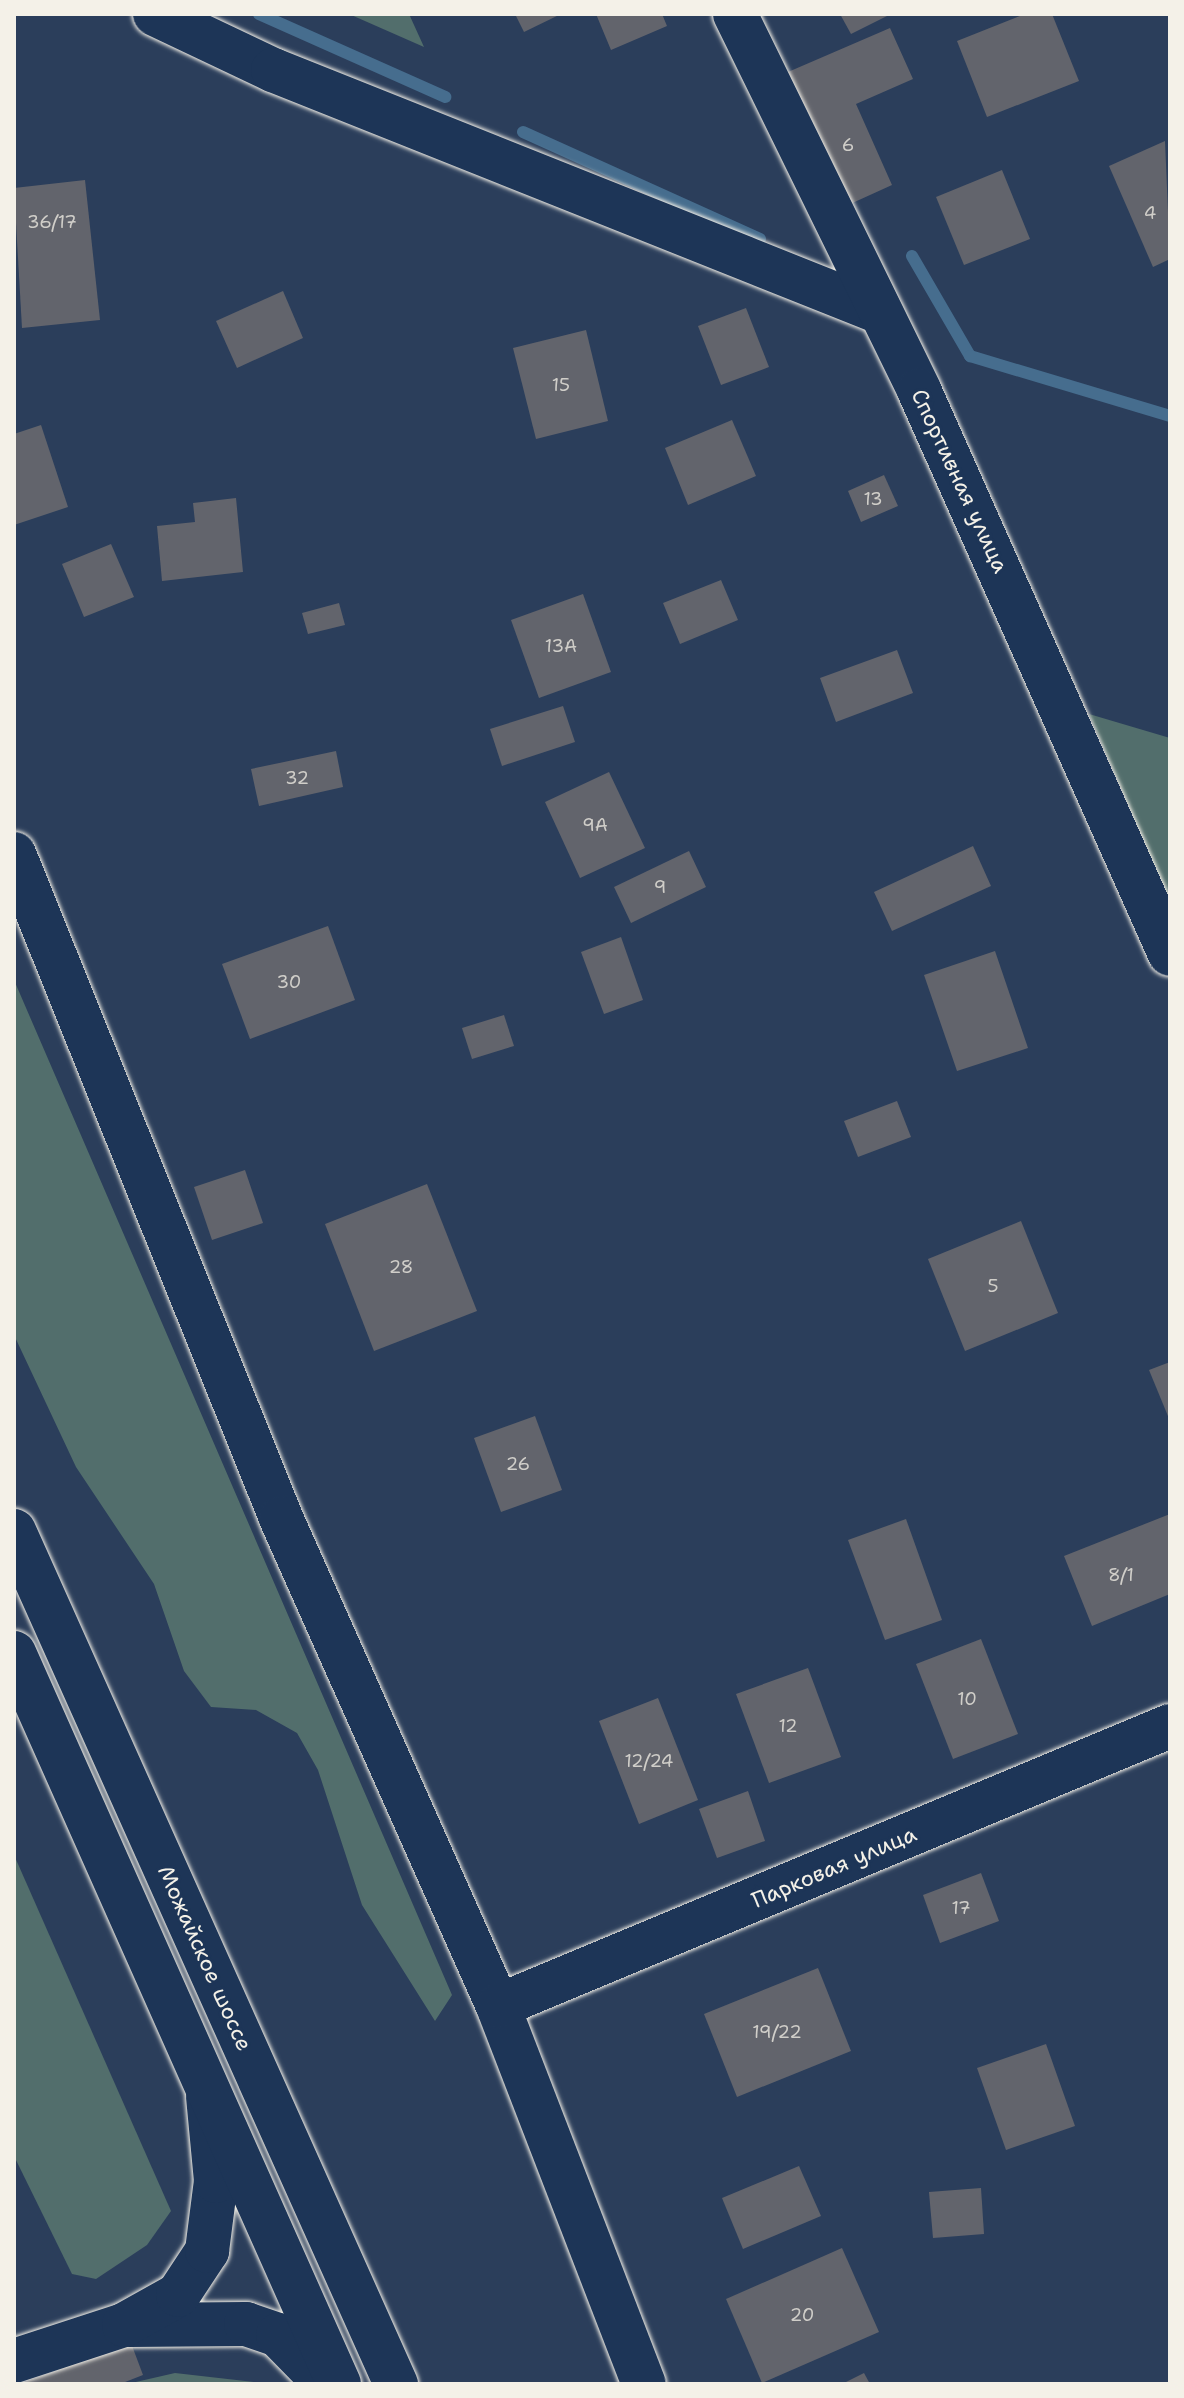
<!DOCTYPE html>
<meta charset="utf-8">
<style>
body{margin:0}
#map{position:relative;width:1184px;height:2398px;overflow:hidden;background:#2b3e5b;font-family:"Shantell Sans",sans-serif}
div>[style]{position:absolute}
.green>*{inset:0;background:#526e6c}
.stream>*{height:12px;margin:-6px;padding:0 6px;transform-origin:6px;border-radius:6px;background:#466d8e}
.building>*{inset:0;background:#62646c}
.roads{filter:drop-shadow(0 0 2px #f4f1e8) drop-shadow(0 0 2px #f4f1e8)}
.minor>*{height:44px;margin:-22px;padding:0 22px;transform-origin:22px;border-radius:22px;background:#1d3557}
.major>*{height:44px;margin:-22px;padding:0 22px;transform-origin:22px;border-radius:22px;background:#1d3557}
span{translate:-50% -50%;white-space:nowrap;text-align:center;line-height:1.15;-webkit-text-stroke:6px #1d3557;paint-order:stroke}
.number-label{font-size:18px;color:#d0cec9}
.number-label span{-webkit-text-stroke-width:0}
.street-label{font-size:22px;color:#f4f1e8}
.frame{position:absolute;inset:0;border:16px solid #f4f1e8;pointer-events:none}
</style>
<div id="map">
<div class="green">
<i style="clip-path:polygon(349px 14px,409px 14px,424px 47px)"></i>
<i style="clip-path:polygon(1089px 714px,1170px 738px,1170px 902px)"></i>
<i style="clip-path:polygon(14px 980px,452px 1995px,435px 2021px,362px 1905px,318px 1770px,297px 1733px,256px 1710px,211px 1707px,184px 1671px,154px 1584px,76px 1467px,14px 1335px)"></i>
<i style="clip-path:polygon(14px 1855px,171px 2211px,147px 2245px,96px 2279px,72px 2274px,14px 2156px)"></i>
<i style="clip-path:polygon(175px 2373px,263px 2383px,263px 2384px,127px 2384px)"></i>
</div>
<div class="stream">
<i style="left:259px;top:14px;width:204px;rotate:24deg"></i>
<i style="left:523px;top:132px;width:260px;rotate:24.3deg"></i>
<i style="left:912px;top:256px;width:116px;rotate:59.9deg"></i>
<i style="left:970px;top:356px;width:209px;rotate:16.7deg"></i>
</div>
<div class="building">
<i style="clip-path:polygon(515px 14px,561px 14px,524px 32px)"></i>
<i style="clip-path:polygon(596px 14px,662px 14px,667px 26px,611px 50px)"></i>
<i style="clip-path:polygon(840px 14px,891px 14px,851px 34px)"></i>
<i style="clip-path:polygon(1025px 14px,1052px 14px,1079px 81px,987px 117px,957px 41px)"></i>
<i style="clip-path:polygon(890px 28px,913px 79px,856px 104px,892px 185px,848px 205px,788px 72px)"></i>
<i style="clip-path:polygon(1165px 141px,1170px 259px,1153px 267px,1109px 166px)"></i>
<i style="clip-path:polygon(1002px 170px,1030px 239px,964px 265px,936px 197px)"></i>
<i style="clip-path:polygon(85px 180px,100px 320px,22px 328px,14px 188px)"></i>
<i style="clip-path:polygon(283px 291px,303px 338px,237px 368px,216px 321px)"></i>
<i style="clip-path:polygon(746px 308px,769px 367px,721px 385px,698px 326px)"></i>
<i style="clip-path:polygon(586px 330px,608px 421px,536px 439px,513px 348px)"></i>
<i style="clip-path:polygon(732px 420px,756px 476px,688px 505px,665px 448px)"></i>
<i style="clip-path:polygon(41px 425px,68px 507px,14px 525px,14px 434px)"></i>
<i style="clip-path:polygon(884px 475px,898px 506px,861px 522px,848px 491px)"></i>
<i style="clip-path:polygon(236px 498px,243px 572px,162px 581px,157px 526px,195px 522px,193px 503px)"></i>
<i style="clip-path:polygon(111px 544px,134px 597px,84px 617px,62px 564px)"></i>
<i style="clip-path:polygon(721px 580px,738px 620px,680px 644px,663px 603px)"></i>
<i style="clip-path:polygon(583px 594px,611px 672px,539px 698px,511px 620px)"></i>
<i style="clip-path:polygon(339px 603px,345px 625px,308px 634px,302px 613px)"></i>
<i style="clip-path:polygon(897px 650px,913px 693px,836px 722px,820px 678px)"></i>
<i style="clip-path:polygon(563px 706px,575px 742px,502px 766px,490px 729px)"></i>
<i style="clip-path:polygon(336px 751px,343px 787px,259px 806px,251px 769px)"></i>
<i style="clip-path:polygon(609px 772px,645px 848px,580px 878px,545px 802px)"></i>
<i style="clip-path:polygon(973px 846px,991px 886px,892px 931px,874px 892px)"></i>
<i style="clip-path:polygon(689px 851px,706px 887px,631px 923px,614px 887px)"></i>
<i style="clip-path:polygon(328px 926px,355px 1000px,250px 1039px,222px 964px)"></i>
<i style="clip-path:polygon(621px 937px,643px 1000px,604px 1014px,581px 952px)"></i>
<i style="clip-path:polygon(995px 951px,1028px 1048px,957px 1071px,924px 975px)"></i>
<i style="clip-path:polygon(504px 1015px,514px 1046px,472px 1059px,462px 1028px)"></i>
<i style="clip-path:polygon(897px 1101px,911px 1137px,858px 1157px,844px 1121px)"></i>
<i style="clip-path:polygon(245px 1170px,263px 1223px,212px 1240px,194px 1187px)"></i>
<i style="clip-path:polygon(427px 1184px,477px 1311px,374px 1351px,325px 1224px)"></i>
<i style="clip-path:polygon(1021px 1221px,1058px 1313px,965px 1351px,928px 1259px)"></i>
<i style="clip-path:polygon(1170px 1362px,1170px 1421px,1149px 1370px)"></i>
<i style="clip-path:polygon(535px 1416px,562px 1490px,501px 1512px,474px 1438px)"></i>
<i style="clip-path:polygon(1170px 1514px,1170px 1594px,1092px 1626px,1064px 1556px)"></i>
<i style="clip-path:polygon(906px 1519px,942px 1620px,885px 1640px,848px 1540px)"></i>
<i style="clip-path:polygon(981px 1639px,1018px 1734px,953px 1759px,916px 1664px)"></i>
<i style="clip-path:polygon(808px 1668px,841px 1757px,769px 1783px,736px 1694px)"></i>
<i style="clip-path:polygon(658px 1698px,698px 1800px,639px 1824px,599px 1721px)"></i>
<i style="clip-path:polygon(748px 1791px,765px 1841px,717px 1858px,699px 1809px)"></i>
<i style="clip-path:polygon(981px 1873px,999px 1921px,940px 1943px,923px 1895px)"></i>
<i style="clip-path:polygon(818px 1968px,851px 2051px,737px 2097px,704px 2014px)"></i>
<i style="clip-path:polygon(1046px 2044px,1075px 2126px,1006px 2150px,977px 2068px)"></i>
<i style="clip-path:polygon(799px 2166px,821px 2216px,743px 2249px,722px 2198px)"></i>
<i style="clip-path:polygon(981px 2188px,984px 2234px,933px 2238px,929px 2192px)"></i>
<i style="clip-path:polygon(842px 2248px,879px 2332px,762px 2383px,726px 2299px)"></i>
<i style="clip-path:polygon(131px 2343px,143px 2375px,120px 2384px,20px 2384px)"></i>
<i style="clip-path:polygon(864px 2373px,870px 2384px,842px 2384px)"></i>
</div>
<div class="roads">
<div class="minor">
<i style="left:155px;top:14px;width:131px;rotate:25.4deg"></i>
<i style="left:273px;top:70px;width:653px;rotate:21.74deg"></i>
<i style="left:735px;top:14px;width:419px;rotate:63.9deg"></i>
<i style="left:919px;top:390px;width:617px;rotate:66.01deg"></i>
<i style="left:14px;top:854px;width:716px;rotate:68.09deg"></i>
<i style="left:281px;top:1518px;width:534px;rotate:66.03deg"></i>
<i style="left:498px;top:2006px;width:405px;rotate:68.9deg"></i>
<i style="left:498px;top:2006px;width:728px;rotate:-22.62deg"></i>
<i style="left:130px;top:2325px;width:116px;rotate:-0.5deg"></i>
<i style="left:246px;top:2324px;width:34px;rotate:19deg"></i>
<i style="left:278px;top:2335px;width:69px;rotate:45.6deg"></i>
<i style="left:14px;top:2361px;width:116px;rotate:-18.1deg"></i>
<i style="left:124px;top:2325px;width:62px;rotate:-29.1deg"></i>
<i style="left:178px;top:2295px;width:53px;rotate:-56.6deg"></i>
<i style="left:207px;top:2251px;width:71px;rotate:-82.7deg"></i>
<i style="left:216px;top:2181px;width:85px;rotate:-95.4deg"></i>
</div>
<div class="major">
<i style="left:14px;top:1531px;width:935px;rotate:65.88deg"></i>
<i style="left:14px;top:1653px;width:800px;rotate:66.03deg"></i>
</div>
</div>
<div class="number-label">
<span style="left:848px;top:145px">6</span>
<span style="left:1150px;top:213px">4</span>
<span style="left:52px;top:222px">36/17</span>
<span style="left:561px;top:385px">15</span>
<span style="left:873px;top:499px">13</span>
<span style="left:561px;top:646px">13А</span>
<span style="left:297px;top:778px">32</span>
<span style="left:595px;top:825px">9А</span>
<span style="left:660px;top:887px">9</span>
<span style="left:289px;top:982px">30</span>
<span style="left:401px;top:1267px">28</span>
<span style="left:993px;top:1286px">5</span>
<span style="left:518px;top:1464px">26</span>
<span style="left:1121px;top:1575px">8/1</span>
<span style="left:967px;top:1699px">10</span>
<span style="left:788px;top:1726px">12</span>
<span style="left:649px;top:1761px">12/24</span>
<span style="left:961px;top:1908px">17</span>
<span style="left:777px;top:2032px">19/22</span>
<span style="left:802px;top:2315px">20</span>
</div>
<div class="street-label">
<span style="left:960px;top:481px;rotate:65deg">Спортивная улица</span>
<span style="left:834px;top:1867px;rotate:-23deg">Парковая улица</span>
<span style="left:205px;top:1958px;rotate:66deg">Можайское шоссе</span>
</div>
<div class="frame"></div>
</div>
